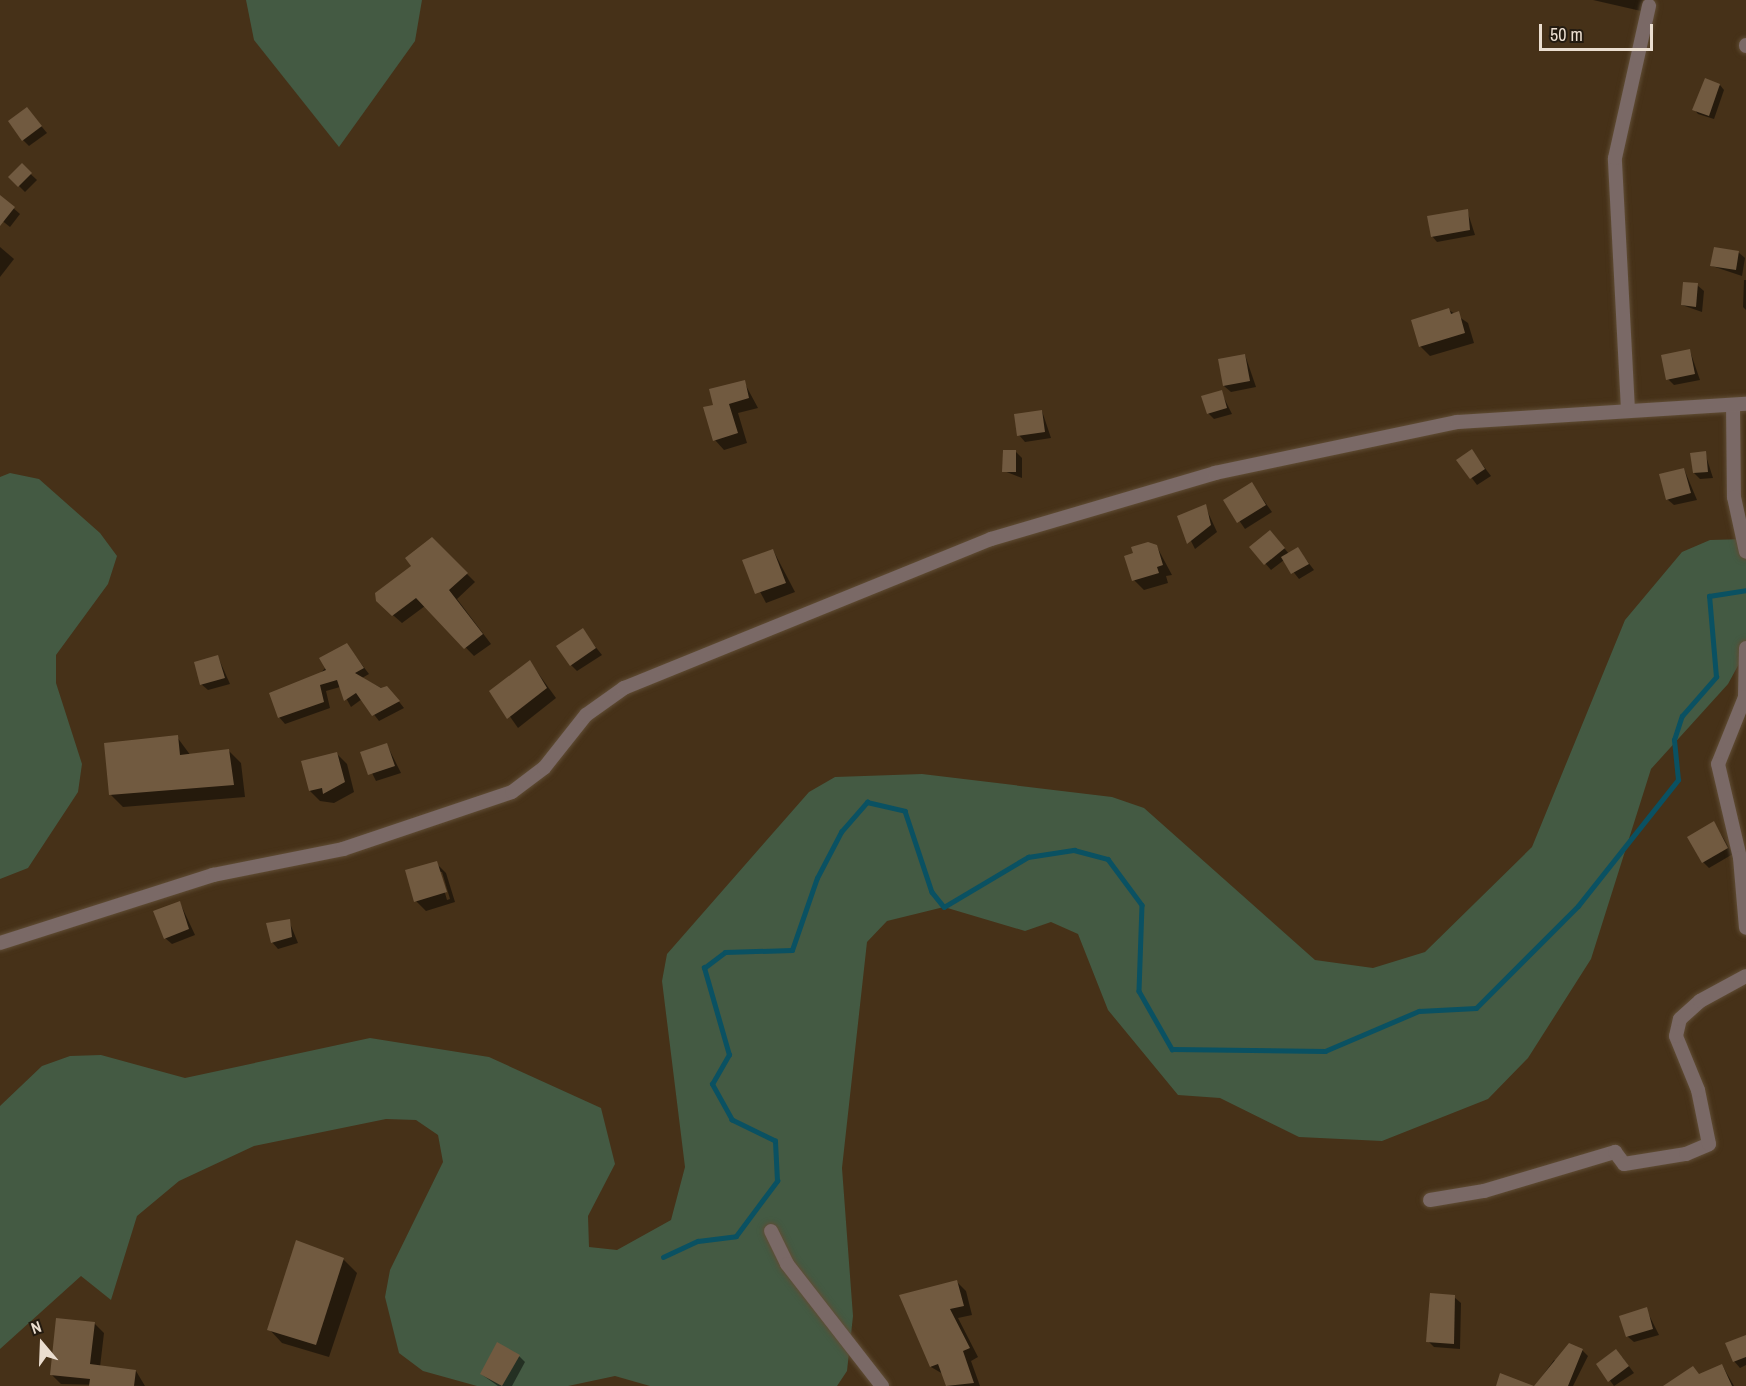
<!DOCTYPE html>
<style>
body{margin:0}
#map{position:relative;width:1746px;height:1386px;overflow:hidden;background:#463118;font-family:"Archivo Narrow",sans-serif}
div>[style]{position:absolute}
.green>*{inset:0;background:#445a43}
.shadow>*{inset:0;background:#0007}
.stream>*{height:4.5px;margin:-2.25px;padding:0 2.25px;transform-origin:2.25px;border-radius:2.25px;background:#0a5162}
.building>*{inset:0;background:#715a40}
.roads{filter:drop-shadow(0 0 2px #604d35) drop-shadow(0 0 2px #604d35)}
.street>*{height:14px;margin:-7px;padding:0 7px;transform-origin:7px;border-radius:7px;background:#7a6966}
span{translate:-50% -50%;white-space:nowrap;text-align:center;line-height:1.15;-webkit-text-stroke:6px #241b10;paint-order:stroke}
.north{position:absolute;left:12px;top:1314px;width:60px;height:60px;-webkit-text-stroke:4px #241b10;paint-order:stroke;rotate:341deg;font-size:16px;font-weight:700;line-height:24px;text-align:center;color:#ebded0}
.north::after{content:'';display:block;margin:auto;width:21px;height:27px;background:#ebded0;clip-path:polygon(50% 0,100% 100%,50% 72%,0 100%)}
.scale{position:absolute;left:1539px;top:24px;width:114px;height:27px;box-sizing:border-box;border:3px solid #ebded0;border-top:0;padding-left:8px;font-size:18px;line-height:21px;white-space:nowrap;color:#ebded0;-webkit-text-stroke:4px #241b10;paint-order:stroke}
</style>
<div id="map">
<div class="green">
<i style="clip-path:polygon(246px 0,422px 0,415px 41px,339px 147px,254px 40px)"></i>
<i style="clip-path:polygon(10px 473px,39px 479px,100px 533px,117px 556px,108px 584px,56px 655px,56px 683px,82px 764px,78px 792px,28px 868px,0 879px,0 477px)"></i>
<i style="clip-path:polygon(1746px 539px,1746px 651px,1728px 684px,1651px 769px,1591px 959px,1528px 1058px,1488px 1099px,1382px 1141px,1299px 1137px,1220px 1098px,1178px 1095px,1108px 1010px,1078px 934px,1051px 922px,1025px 931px,944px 907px,887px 921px,867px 942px,842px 1168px,853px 1316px,847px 1371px,837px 1386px,650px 1386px,615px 1376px,568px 1386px,477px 1386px,423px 1371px,399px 1353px,385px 1297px,390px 1270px,443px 1162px,438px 1135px,416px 1120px,386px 1119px,254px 1146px,179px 1181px,137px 1216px,111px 1300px,81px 1276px,0 1349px,0 1106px,42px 1066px,70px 1056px,101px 1055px,185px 1078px,370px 1038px,489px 1057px,601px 1108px,615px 1164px,588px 1216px,589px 1247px,617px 1250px,671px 1220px,685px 1167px,662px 981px,667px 954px,809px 792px,835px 777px,922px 774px,1112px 797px,1144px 808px,1315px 960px,1373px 968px,1425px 952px,1532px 847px,1625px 620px,1682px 552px,1710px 540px)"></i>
</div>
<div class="shadow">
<i style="clip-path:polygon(1593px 0,1643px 0,1641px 11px)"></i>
<i style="clip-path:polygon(1720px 85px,1724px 90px,1714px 119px,1698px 114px,1694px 109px)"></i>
<i style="clip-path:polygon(27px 109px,47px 133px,29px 146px,23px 140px)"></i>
<i style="clip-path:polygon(22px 166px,37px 180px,25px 192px,10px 177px)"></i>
<i style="clip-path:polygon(3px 199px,20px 214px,10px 227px,0 219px)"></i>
<i style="clip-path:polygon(1467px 210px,1475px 235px,1437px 242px,1432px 236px)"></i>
<i style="clip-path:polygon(0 247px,14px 259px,0 277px)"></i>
<i style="clip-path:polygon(1738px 252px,1745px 258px,1742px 276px,1712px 266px)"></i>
<i style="clip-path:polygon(1744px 280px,1746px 280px,1746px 310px,1743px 307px)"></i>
<i style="clip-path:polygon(1697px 285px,1704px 291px,1702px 312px,1682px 305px)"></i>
<i style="clip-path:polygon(1449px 310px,1468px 323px,1474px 343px,1430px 356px,1420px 346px)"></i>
<i style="clip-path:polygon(1690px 351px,1700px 380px,1674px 385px,1668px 379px)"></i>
<i style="clip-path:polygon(1245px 355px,1256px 387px,1231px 392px,1224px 386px)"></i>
<i style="clip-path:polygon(744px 382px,758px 408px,738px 413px,747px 443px,724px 450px,715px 440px,715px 406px)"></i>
<i style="clip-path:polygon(1221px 392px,1232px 414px,1214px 419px,1208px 413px)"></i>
<i style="clip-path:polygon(1042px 411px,1051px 438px,1025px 442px,1019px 435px)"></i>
<i style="clip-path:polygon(1472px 451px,1491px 476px,1477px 485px,1459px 461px)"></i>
<i style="clip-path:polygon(1016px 452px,1022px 458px,1022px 478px,1004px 471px)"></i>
<i style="clip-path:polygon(1705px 453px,1713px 478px,1700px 479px,1694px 473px)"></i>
<i style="clip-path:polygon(1684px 469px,1697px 500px,1674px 505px,1667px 499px)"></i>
<i style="clip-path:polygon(1252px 484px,1272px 512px,1245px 529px,1225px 500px)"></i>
<i style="clip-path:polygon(1205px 506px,1217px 532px,1195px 549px,1179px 517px)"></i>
<i style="clip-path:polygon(1276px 538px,1289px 554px,1298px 549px,1314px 570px,1299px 579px,1284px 560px,1271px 570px,1251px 547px)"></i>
<i style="clip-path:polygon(432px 539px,475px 582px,457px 599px,491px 644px,474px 656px,425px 606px,402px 623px,386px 609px)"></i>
<i style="clip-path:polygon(1157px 547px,1172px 575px,1166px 576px,1168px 583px,1144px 590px,1134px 580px)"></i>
<i style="clip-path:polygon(773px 550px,795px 592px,766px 603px,744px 561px)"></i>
<i style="clip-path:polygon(582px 630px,602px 655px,577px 671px,571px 665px)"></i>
<i style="clip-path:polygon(347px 645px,369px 674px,362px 678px,393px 694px,404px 708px,379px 721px,362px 699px,351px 707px,340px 687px,326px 691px,330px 708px,285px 724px,279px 717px)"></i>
<i style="clip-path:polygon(218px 657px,230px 684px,208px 690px,201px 684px)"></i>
<i style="clip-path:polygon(530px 662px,556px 698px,518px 728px,492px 691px)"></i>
<i style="clip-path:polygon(177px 737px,191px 756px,228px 750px,241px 763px,245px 797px,123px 807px,111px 795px)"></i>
<i style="clip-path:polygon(387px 745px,401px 773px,376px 781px,362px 753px)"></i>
<i style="clip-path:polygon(337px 754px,347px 764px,354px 792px,334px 803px,320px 801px,310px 791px)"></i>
<i style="clip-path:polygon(1714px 823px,1733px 854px,1709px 868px,1703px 862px)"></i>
<i style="clip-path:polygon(evenodd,436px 863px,446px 873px,455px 902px,426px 911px,416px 901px,436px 863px,439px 872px,442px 872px,450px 899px,447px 900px,439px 872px)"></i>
<i style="clip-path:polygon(180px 903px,195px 935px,172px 944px,165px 938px)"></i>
<i style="clip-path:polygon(289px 921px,298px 943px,278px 949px,272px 942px)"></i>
<i style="clip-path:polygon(343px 1259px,357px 1273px,329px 1357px,282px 1343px,269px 1329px)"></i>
<i style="clip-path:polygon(957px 1282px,966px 1291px,972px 1315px,958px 1318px,978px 1357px,971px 1361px,980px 1386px,947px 1386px,943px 1374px,931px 1367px,901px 1296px)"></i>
<i style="clip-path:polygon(1454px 1297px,1461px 1303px,1460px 1349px,1434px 1347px,1428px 1341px)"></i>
<i style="clip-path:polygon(1646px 1309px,1659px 1335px,1634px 1342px,1627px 1336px)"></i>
<i style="clip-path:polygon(94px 1323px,104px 1333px,100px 1367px,136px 1371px,145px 1386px,61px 1384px,51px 1374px)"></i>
<i style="clip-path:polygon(1746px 1336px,1746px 1365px,1740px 1368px,1734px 1361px)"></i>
<i style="clip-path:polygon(1582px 1350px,1588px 1356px,1573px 1386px,1535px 1386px,1554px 1360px,1559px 1363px)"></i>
<i style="clip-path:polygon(519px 1356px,525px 1362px,512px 1386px,498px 1386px,481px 1374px)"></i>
<i style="clip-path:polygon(1622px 1357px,1634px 1373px,1614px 1386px,1598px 1364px)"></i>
<i style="clip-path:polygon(1722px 1365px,1734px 1386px,1676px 1386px,1700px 1375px)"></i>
</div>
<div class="stream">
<i style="left:663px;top:1257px;width:38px;rotate:-25deg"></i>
<i style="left:698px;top:1241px;width:38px;rotate:-7deg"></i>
<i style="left:736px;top:1236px;width:69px;rotate:-53.3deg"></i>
<i style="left:777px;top:1181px;width:40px;rotate:-92.9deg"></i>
<i style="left:775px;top:1141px;width:48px;rotate:-154deg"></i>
<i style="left:732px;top:1120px;width:41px;rotate:-119.1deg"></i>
<i style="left:712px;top:1084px;width:34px;rotate:-60deg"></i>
<i style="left:729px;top:1055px;width:91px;rotate:-106deg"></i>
<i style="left:704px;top:968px;width:26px;rotate:-37deg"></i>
<i style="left:725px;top:952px;width:67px;rotate:-1.7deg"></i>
<i style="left:792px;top:950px;width:76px;rotate:-70.9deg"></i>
<i style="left:817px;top:878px;width:52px;rotate:-62.4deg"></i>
<i style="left:841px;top:832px;width:40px;rotate:-49deg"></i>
<i style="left:867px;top:802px;width:39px;rotate:13deg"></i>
<i style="left:905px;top:811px;width:85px;rotate:71.6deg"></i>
<i style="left:932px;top:892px;width:19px;rotate:51deg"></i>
<i style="left:944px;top:907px;width:98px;rotate:-30.8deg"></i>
<i style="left:1028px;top:857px;width:47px;rotate:-8.7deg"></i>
<i style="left:1074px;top:850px;width:35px;rotate:15deg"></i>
<i style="left:1108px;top:859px;width:57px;rotate:53.5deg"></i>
<i style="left:1142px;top:905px;width:86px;rotate:92deg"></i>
<i style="left:1139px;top:991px;width:67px;rotate:60.4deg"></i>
<i style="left:1172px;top:1049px;width:153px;rotate:0.7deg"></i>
<i style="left:1325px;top:1051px;width:102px;rotate:-23.1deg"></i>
<i style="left:1419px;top:1011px;width:57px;rotate:-3deg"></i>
<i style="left:1476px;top:1008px;width:144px;rotate:-45deg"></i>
<i style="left:1578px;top:906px;width:161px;rotate:-51.6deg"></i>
<i style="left:1678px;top:780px;width:40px;rotate:-95.7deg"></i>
<i style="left:1674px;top:740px;width:25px;rotate:-72deg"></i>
<i style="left:1682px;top:716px;width:52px;rotate:-48.9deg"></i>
<i style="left:1716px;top:677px;width:81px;rotate:-94.9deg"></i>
<i style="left:1709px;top:596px;width:37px;rotate:-9deg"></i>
</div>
<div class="building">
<i style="clip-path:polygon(1705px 78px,1720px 84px,1709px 116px,1692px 110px)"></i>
<i style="clip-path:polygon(27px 107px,42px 126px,22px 141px,8px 121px)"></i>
<i style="clip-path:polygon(22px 163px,32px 173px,18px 187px,8px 177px)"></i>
<i style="clip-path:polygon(0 195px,15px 207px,0 226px)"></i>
<i style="clip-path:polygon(1468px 209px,1470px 230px,1431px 237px,1427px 216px)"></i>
<i style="clip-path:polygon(1714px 247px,1739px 251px,1736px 270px,1710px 266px)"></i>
<i style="clip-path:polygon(1683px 282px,1698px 283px,1696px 307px,1681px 305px)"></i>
<i style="clip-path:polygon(1449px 308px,1451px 314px,1459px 311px,1465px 333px,1419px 347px,1411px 320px)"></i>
<i style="clip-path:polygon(1690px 349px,1695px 374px,1666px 380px,1661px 355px)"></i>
<i style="clip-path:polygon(1245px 354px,1250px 381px,1223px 386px,1218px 359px)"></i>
<i style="clip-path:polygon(745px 380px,749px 398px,729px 404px,738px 433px,713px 441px,703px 407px,713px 405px,709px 389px)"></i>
<i style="clip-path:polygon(1222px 390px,1227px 408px,1207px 414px,1201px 396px)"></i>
<i style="clip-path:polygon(1042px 410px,1045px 432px,1017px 436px,1014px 414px)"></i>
<i style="clip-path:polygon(1472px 449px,1485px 469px,1470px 479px,1456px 460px)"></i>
<i style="clip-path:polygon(1003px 450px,1016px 450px,1016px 472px,1002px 472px)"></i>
<i style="clip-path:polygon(1706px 451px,1708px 472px,1693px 473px,1690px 453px)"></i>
<i style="clip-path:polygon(1684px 468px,1691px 493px,1666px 500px,1659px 474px)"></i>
<i style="clip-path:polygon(1252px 482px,1266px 505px,1237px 523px,1223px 500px)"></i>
<i style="clip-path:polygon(1206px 504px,1211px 525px,1187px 544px,1177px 516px)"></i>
<i style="clip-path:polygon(1270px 530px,1285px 548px,1264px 565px,1249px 547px)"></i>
<i style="clip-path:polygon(432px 537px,468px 573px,449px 590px,483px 634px,464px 649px,416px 598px,392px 616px,376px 601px,375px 593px,411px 566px,405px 558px)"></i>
<i style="clip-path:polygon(1148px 542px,1157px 545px,1163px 565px,1157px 567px,1159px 573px,1132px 581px,1124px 556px,1133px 553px,1131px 547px)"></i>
<i style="clip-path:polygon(1298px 547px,1309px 564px,1291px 574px,1281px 557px)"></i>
<i style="clip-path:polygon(773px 549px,786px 583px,755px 594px,742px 560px)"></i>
<i style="clip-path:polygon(583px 628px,596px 648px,570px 666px,556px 646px)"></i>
<i style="clip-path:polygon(347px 643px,364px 668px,355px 673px,381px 688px,387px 686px,400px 701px,372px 716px,356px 693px,344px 701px,337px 680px,320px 685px,324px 702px,278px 718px,269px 693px,326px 670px,319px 658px)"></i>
<i style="clip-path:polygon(218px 655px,225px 678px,200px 685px,194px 662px)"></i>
<i style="clip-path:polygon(530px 660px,547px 688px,507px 719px,489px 691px)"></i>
<i style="clip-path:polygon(178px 735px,180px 755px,229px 749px,234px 785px,109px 795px,104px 743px)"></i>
<i style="clip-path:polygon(387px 743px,395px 766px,368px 775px,360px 752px)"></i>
<i style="clip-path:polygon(337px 752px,345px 782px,323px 794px,322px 788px,309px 791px,301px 761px)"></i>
<i style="clip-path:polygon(1714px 821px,1728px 848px,1702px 863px,1687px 837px)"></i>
<i style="clip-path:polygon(437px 861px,447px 892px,414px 902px,405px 870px)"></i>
<i style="clip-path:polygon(180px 901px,189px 929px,164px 939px,153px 911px)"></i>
<i style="clip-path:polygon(290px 919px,292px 937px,271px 943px,266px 923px)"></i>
<i style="clip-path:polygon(296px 1240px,344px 1258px,316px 1345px,267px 1330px)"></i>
<i style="clip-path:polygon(957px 1280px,964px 1306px,950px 1309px,970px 1348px,963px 1351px,974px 1383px,946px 1386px,938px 1364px,930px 1367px,899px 1295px)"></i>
<i style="clip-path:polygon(1430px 1293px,1455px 1295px,1454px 1344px,1426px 1342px)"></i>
<i style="clip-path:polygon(1647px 1307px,1653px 1329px,1626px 1337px,1619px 1316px)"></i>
<i style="clip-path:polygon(56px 1318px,95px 1322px,90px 1364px,136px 1370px,134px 1386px,89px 1386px,90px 1379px,50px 1375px)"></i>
<i style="clip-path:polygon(1746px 1335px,1746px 1357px,1733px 1362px,1725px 1343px)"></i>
<i style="clip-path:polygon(497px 1342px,520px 1355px,502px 1386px,480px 1374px)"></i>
<i style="clip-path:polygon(1569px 1343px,1583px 1349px,1568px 1386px,1496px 1386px,1500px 1373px,1534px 1386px)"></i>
<i style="clip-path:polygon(1616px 1349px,1629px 1366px,1608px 1382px,1596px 1364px)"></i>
<i style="clip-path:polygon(1722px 1364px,1732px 1386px,1663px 1386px,1693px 1366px,1699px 1374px)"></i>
</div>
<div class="roads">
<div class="street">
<i style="left:1746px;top:45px;width:1px;rotate:90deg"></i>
<i style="left:1733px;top:405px;width:92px;rotate:89.4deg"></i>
<i style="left:1734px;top:497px;width:56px;rotate:77.7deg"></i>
<i style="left:1628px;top:410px;width:252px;rotate:-93deg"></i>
<i style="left:1615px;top:158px;width:156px;rotate:-77.4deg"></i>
<i style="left:1746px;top:648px;width:49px;rotate:91.2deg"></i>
<i style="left:1745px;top:697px;width:72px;rotate:111.9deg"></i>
<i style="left:1718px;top:764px;width:97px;rotate:76.8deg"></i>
<i style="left:1740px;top:858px;width:70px;rotate:85.1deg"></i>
<i style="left:0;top:943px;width:224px;rotate:-17.7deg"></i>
<i style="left:213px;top:875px;width:133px;rotate:-11.3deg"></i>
<i style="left:343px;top:849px;width:178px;rotate:-18.6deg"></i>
<i style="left:512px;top:792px;width:40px;rotate:-37deg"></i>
<i style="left:544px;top:768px;width:68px;rotate:-51.6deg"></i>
<i style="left:586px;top:715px;width:47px;rotate:-35.4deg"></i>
<i style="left:624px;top:688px;width:396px;rotate:-22.1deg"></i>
<i style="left:991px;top:539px;width:234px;rotate:-16.4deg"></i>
<i style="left:1215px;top:473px;width:247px;rotate:-11.9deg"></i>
<i style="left:1457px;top:422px;width:290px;rotate:-3.6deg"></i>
<i style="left:1430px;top:1200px;width:55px;rotate:-9.5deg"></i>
<i style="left:1484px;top:1191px;width:137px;rotate:-16.6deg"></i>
<i style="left:1615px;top:1152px;width:15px;rotate:53deg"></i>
<i style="left:1624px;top:1164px;width:63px;rotate:-9.2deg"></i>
<i style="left:1686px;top:1154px;width:25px;rotate:-23deg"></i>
<i style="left:1709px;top:1144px;width:55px;rotate:-101.5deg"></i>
<i style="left:1698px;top:1090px;width:58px;rotate:-112.2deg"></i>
<i style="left:1676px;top:1036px;width:17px;rotate:-77deg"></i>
<i style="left:1680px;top:1019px;width:27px;rotate:-42deg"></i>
<i style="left:1700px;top:1001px;width:52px;rotate:-28.5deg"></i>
<i style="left:771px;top:1231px;width:37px;rotate:64deg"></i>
<i style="left:787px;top:1264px;width:155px;rotate:52.1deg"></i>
</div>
</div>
<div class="north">N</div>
<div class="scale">50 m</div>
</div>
